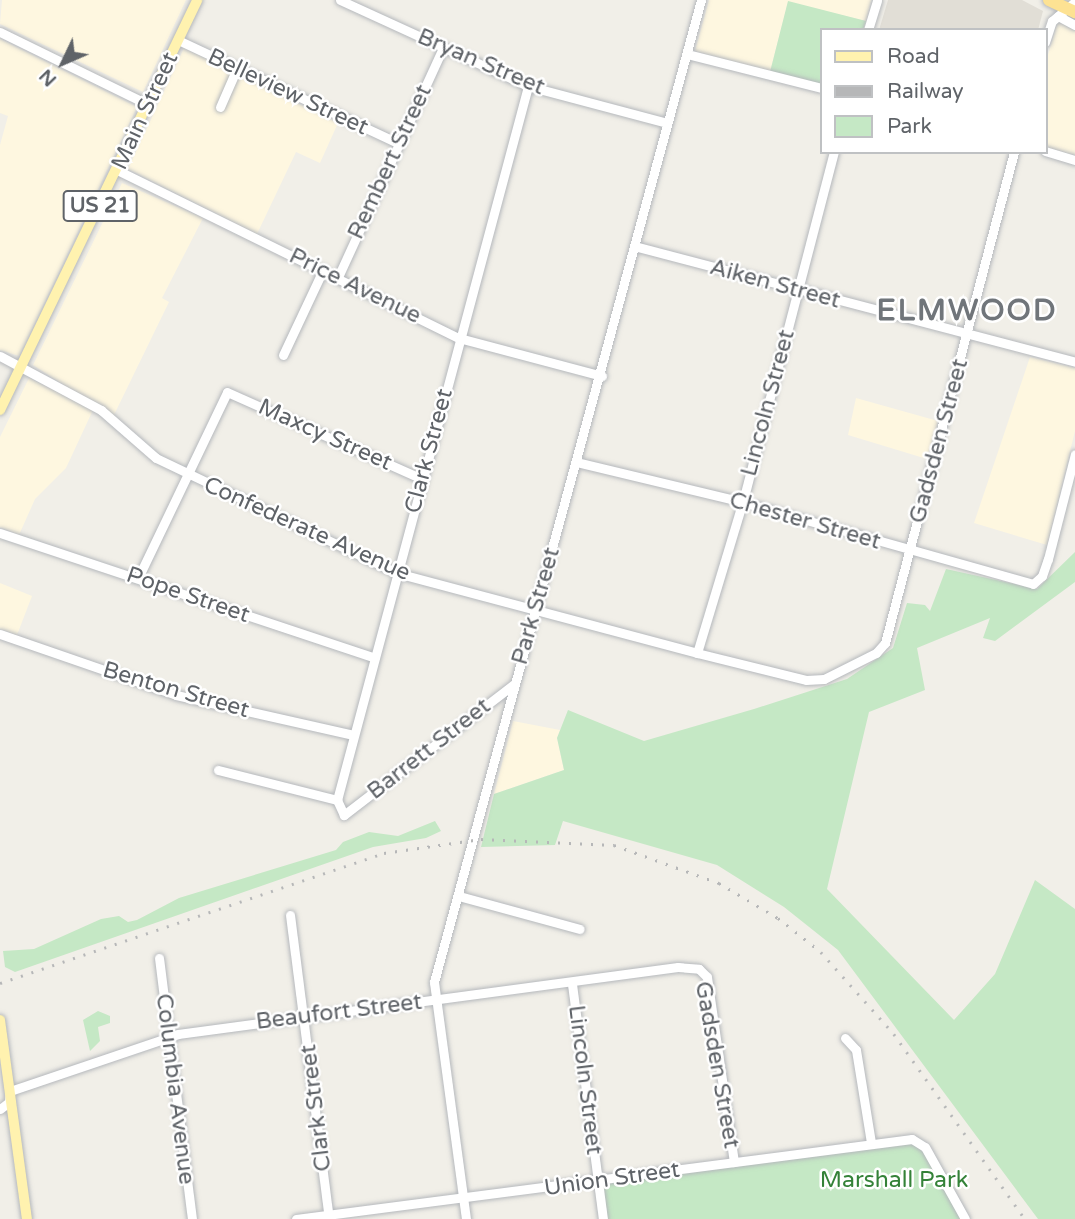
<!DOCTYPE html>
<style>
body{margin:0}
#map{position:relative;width:1075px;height:1219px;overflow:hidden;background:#f1efe8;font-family:"Varela Round",sans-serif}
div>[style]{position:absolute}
.commercial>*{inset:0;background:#fef7e0}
.education>*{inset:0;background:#e1ded6}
.green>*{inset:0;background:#c5e8c5}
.roads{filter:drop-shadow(0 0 2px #b5b8bc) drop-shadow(0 0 2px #b5b8bc)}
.minor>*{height:9px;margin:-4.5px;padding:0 4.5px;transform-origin:4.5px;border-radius:4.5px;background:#fff}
.major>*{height:10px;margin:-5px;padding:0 5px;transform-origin:5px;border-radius:5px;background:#fff2af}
.highway>*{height:12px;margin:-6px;padding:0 6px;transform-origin:6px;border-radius:6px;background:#fde293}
.rail>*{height:2.5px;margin-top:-1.25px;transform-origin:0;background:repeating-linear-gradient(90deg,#b6b7b8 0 2px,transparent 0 11px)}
span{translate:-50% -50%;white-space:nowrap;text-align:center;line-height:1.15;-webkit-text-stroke:5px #fff;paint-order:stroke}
.shield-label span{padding:2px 5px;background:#fff;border:2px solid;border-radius:5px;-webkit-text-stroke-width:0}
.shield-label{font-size:21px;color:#5f6368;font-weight:700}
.street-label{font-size:23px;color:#5f6368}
.park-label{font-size:23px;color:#348238}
.district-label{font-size:30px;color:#70757a;font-weight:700;letter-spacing:2px}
.legend{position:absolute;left:820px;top:28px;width:228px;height:126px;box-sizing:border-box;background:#fff;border:2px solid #bfc1c3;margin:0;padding:9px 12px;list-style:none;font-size:21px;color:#5f6368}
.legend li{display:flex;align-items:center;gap:14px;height:35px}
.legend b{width:35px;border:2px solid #bfc1c3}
.north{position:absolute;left:28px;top:28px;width:70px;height:70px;-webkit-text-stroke:5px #fff;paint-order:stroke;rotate:226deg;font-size:19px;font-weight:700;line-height:28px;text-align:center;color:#5f6368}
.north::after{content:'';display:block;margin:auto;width:24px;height:32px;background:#5f6368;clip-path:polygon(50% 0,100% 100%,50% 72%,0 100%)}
</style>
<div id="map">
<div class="commercial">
<i style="clip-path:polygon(2px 0,186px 0,143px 92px,0 24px)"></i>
<i style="clip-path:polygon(709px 0,871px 0,866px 21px,788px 2px,770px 72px,695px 51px)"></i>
<i style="clip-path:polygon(1058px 22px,1075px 31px,1075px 155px,1045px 147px,1045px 65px)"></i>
<i style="clip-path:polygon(0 39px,137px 107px,19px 356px,0 350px,0 145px,8px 116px,0 113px)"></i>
<i style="clip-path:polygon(184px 48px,338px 123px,320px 163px,296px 152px,257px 234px,128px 169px)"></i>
<i style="clip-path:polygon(122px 183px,203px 218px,162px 298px,169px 302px,113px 417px,33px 365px)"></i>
<i style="clip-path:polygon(1030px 357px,1075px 368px,1075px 431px,1047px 545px,974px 523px)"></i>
<i style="clip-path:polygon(29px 378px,93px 410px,66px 468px,35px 499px,19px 535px,0 527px,0 437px)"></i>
<i style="clip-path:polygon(856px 398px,938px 421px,927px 459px,848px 435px)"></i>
<i style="clip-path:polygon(0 583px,32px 596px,17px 635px,0 629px)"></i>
<i style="clip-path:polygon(513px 721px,560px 730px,557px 738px,564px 770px,494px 794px)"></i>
</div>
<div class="education">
<i style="clip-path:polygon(888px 0,1022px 0,1043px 11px,1038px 30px,879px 30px)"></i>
</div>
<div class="green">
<i style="clip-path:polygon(788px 1px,866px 21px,863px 30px,821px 30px,821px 86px,770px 72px)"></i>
<i style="clip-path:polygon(1075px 552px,1075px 582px,995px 641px,983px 638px,990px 618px,917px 648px,925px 690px,869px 712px,827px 889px,954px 1020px,995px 974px,1035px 880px,1075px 909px,1075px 1219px,1038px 1219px,838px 950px,784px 907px,717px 865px,563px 821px,555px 845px,481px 847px,494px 794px,564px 770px,557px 738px,568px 710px,644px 741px,754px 709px,847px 679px,893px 648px,907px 603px,925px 605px,930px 611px,946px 569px,1037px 589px)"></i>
<i style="clip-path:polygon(435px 821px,441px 831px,426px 838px,373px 847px,15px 972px,5px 967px,3px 951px,34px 949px,101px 919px,119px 916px,128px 922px,137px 920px,179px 898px,336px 850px,343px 842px,369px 832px,398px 836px)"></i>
<i style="clip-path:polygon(98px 1011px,110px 1016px,110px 1023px,98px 1027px,100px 1041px,90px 1051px,83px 1020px)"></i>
<i style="clip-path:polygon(920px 1142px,965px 1219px,603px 1219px,598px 1181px)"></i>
</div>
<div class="roads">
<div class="minor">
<i style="left:340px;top:0;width:207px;rotate:24.6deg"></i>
<i style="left:528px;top:86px;width:144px;rotate:14.9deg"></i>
<i style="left:1058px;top:16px;width:19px;rotate:28deg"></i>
<i style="left:868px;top:30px;width:31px;rotate:-73deg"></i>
<i style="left:0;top:32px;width:164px;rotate:26.1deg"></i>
<i style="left:178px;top:40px;width:243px;rotate:25.1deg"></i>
<i style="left:1045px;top:42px;width:22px;rotate:-72deg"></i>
<i style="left:1052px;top:21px;width:30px;rotate:-40deg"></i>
<i style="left:687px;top:54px;width:138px;rotate:14.2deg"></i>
<i style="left:220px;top:107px;width:43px;rotate:-66.4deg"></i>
<i style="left:1045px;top:151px;width:31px;rotate:17deg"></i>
<i style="left:117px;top:170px;width:381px;rotate:26.2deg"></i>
<i style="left:459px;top:338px;width:148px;rotate:14.9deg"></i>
<i style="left:638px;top:247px;width:452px;rotate:14.7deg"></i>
<i style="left:338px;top:277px;width:252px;rotate:-65.4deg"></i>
<i style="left:283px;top:355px;width:94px;rotate:-64.8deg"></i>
<i style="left:0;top:356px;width:115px;rotate:28.1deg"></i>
<i style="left:101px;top:410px;width:73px;rotate:41.1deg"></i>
<i style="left:156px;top:458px;width:267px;rotate:25.5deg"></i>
<i style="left:397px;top:573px;width:310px;rotate:14.9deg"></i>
<i style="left:697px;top:653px;width:112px;rotate:13.9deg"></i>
<i style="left:806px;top:680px;width:18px;rotate:-3deg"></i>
<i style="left:824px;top:679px;width:58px;rotate:-26.6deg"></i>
<i style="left:876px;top:653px;width:13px;rotate:-48deg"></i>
<i style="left:885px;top:643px;width:508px;rotate:-75.28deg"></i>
<i style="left:576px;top:462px;width:171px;rotate:13.5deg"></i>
<i style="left:742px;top:502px;width:302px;rotate:15.7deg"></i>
<i style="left:1033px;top:584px;width:12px;rotate:-42deg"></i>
<i style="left:1042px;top:576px;width:18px;rotate:-71deg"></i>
<i style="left:1048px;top:559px;width:108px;rotate:-75.6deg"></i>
<i style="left:0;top:533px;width:395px;rotate:18.4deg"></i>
<i style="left:138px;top:578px;width:206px;rotate:-64.4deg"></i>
<i style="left:227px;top:392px;width:214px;rotate:24deg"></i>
<i style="left:0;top:634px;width:186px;rotate:19.1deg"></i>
<i style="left:176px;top:695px;width:182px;rotate:12.7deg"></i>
<i style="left:697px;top:653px;width:163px;rotate:-73.2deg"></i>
<i style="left:744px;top:497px;width:357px;rotate:-75.4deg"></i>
<i style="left:514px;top:684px;width:215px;rotate:142.4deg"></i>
<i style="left:344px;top:815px;width:17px;rotate:-115deg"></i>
<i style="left:337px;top:800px;width:739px;rotate:-75.02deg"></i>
<i style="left:218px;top:770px;width:123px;rotate:14.1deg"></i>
<i style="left:459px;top:896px;width:125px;rotate:15.3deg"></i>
<i style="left:290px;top:915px;width:306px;rotate:82.7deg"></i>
<i style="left:159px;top:958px;width:263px;rotate:82.8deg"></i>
<i style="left:572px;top:984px;width:237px;rotate:82.5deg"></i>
<i style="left:845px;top:1038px;width:16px;rotate:47deg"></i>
<i style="left:856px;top:1050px;width:94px;rotate:80.8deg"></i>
<i style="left:0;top:1109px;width:11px;rotate:-38deg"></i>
<i style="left:9px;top:1102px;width:11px;rotate:-85deg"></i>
<i style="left:10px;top:1091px;width:177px;rotate:-18.7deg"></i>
<i style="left:178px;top:1034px;width:504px;rotate:-7.63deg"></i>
<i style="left:678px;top:967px;width:21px;rotate:5deg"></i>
<i style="left:699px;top:969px;width:11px;rotate:45deg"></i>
<i style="left:707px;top:977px;width:187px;rotate:81.7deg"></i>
<i style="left:296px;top:1219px;width:621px;rotate:-7.4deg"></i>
<i style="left:912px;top:1139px;width:15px;rotate:32deg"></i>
<i style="left:925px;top:1147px;width:82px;rotate:60.9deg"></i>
<i style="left:466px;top:1219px;width:239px;rotate:-97.7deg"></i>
<i style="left:434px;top:982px;width:1018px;rotate:-74.79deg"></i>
</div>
<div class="major">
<i style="left:0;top:410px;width:455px;rotate:-64.3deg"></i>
<i style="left:0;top:1020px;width:201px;rotate:82.3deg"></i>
</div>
<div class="highway">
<i style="left:1049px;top:0;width:29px;rotate:25deg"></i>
</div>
</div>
<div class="rail">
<i style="left:0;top:983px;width:405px;rotate:-18.7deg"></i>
<i style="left:384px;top:853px;width:98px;rotate:-8.2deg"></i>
<i style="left:481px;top:839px;width:133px;rotate:2.6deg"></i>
<i style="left:614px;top:845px;width:112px;rotate:19.9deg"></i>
<i style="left:719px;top:883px;width:69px;rotate:30.7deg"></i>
<i style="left:778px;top:918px;width:55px;rotate:38.3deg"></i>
<i style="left:821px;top:952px;width:110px;rotate:48.3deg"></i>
<i style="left:894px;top:1034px;width:227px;rotate:54.7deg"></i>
</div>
<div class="shield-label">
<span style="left:100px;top:206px">US 21</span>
</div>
<div class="street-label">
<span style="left:481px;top:62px;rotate:23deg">Bryan Street</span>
<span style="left:288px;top:92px;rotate:25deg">Belleview Street</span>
<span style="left:145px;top:111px;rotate:-65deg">Main Street</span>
<span style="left:390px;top:162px;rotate:-65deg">Rembert Street</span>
<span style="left:775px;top:284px;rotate:15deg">Aiken Street</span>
<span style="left:355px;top:286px;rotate:26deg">Price Avenue</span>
<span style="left:768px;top:403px;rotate:-75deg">Lincoln Street</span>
<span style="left:325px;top:435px;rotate:24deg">Maxcy Street</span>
<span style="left:939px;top:441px;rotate:-75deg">Gadsden Street</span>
<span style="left:429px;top:451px;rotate:-75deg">Clark Street</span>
<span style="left:805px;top:521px;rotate:16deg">Chester Street</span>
<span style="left:307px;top:529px;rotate:24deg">Confederate Avenue</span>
<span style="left:188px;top:595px;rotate:19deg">Pope Street</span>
<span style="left:536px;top:606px;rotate:-74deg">Park Street</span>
<span style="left:176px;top:690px;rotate:16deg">Benton Street</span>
<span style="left:429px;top:749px;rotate:-38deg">Barrett Street</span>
<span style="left:339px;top:1012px;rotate:-7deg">Beaufort Street</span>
<span style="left:717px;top:1065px;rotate:80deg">Gadsden Street</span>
<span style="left:585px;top:1080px;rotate:83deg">Lincoln Street</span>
<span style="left:175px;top:1089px;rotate:83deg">Columbia Avenue</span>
<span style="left:316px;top:1108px;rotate:-97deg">Clark Street</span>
<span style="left:612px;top:1179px;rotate:-8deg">Union Street</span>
</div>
<div class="park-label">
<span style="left:894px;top:1180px">Marshall Park</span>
</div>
<div class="district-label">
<span style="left:967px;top:311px">ELMWOOD</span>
</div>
<ul class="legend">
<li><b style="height:9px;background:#fff2af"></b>Road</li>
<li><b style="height:9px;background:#b6b7b8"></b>Railway</li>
<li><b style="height:19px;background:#c5e8c5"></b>Park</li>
</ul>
<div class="north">N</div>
</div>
